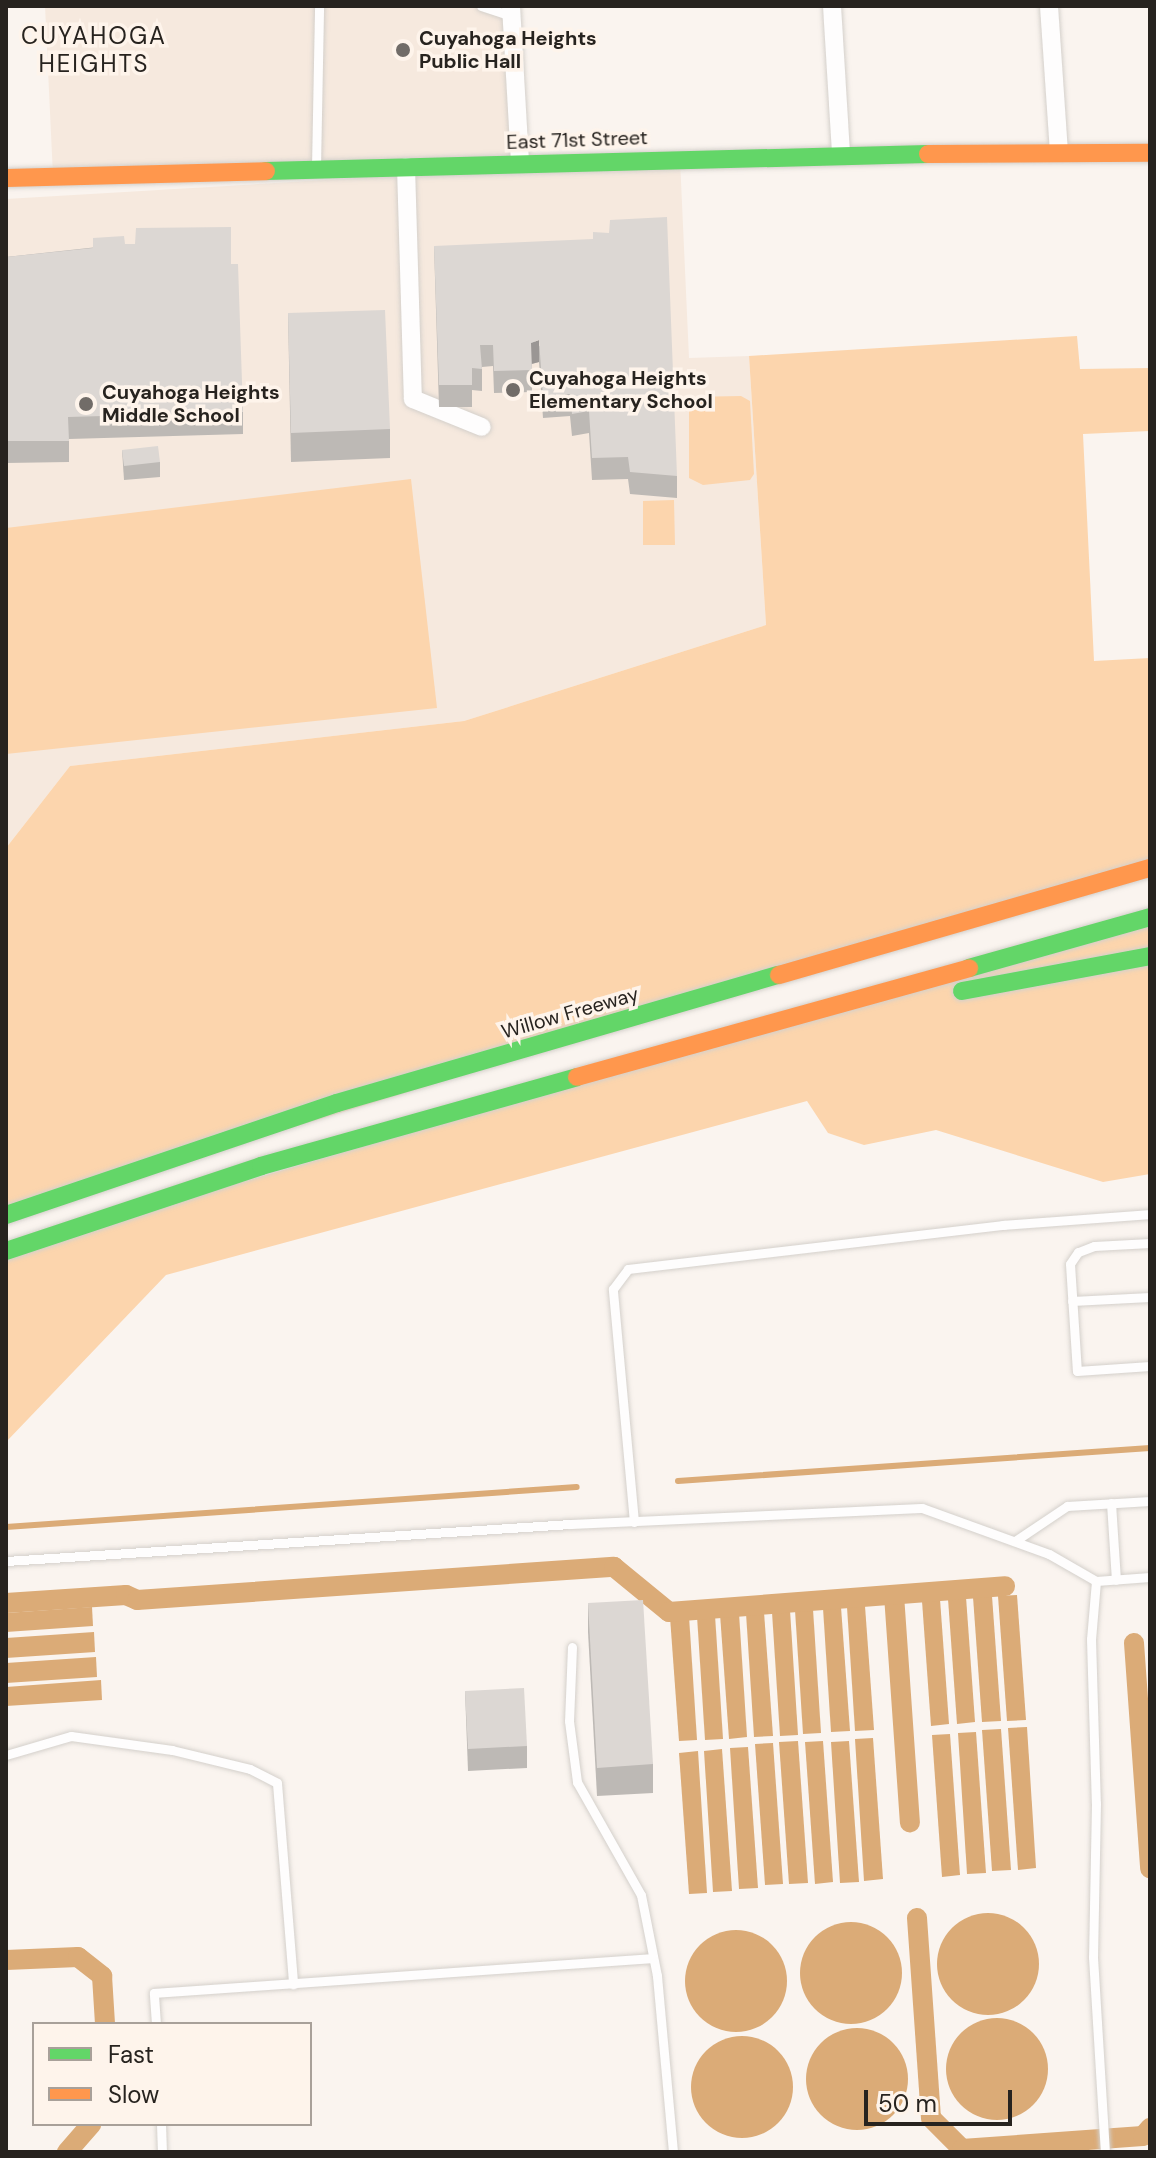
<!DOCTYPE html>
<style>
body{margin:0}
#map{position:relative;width:1156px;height:2158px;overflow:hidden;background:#faf4ef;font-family:"DM Sans",sans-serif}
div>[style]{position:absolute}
.built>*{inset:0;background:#f6e9de}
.green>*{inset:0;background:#fcd5ad}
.water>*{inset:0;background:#dbab77}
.round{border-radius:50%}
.stream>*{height:6px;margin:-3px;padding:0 3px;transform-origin:3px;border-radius:3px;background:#dbab77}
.canal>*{height:20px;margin:-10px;padding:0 10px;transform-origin:10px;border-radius:10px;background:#dbab77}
.roads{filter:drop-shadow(0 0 2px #d4d0cb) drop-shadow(0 0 2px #d4d0cb)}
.lane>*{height:9px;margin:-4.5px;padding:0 4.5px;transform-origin:4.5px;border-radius:4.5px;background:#fefdfd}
.street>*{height:18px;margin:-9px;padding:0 9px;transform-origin:9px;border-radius:9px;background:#fefdfd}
.fast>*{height:18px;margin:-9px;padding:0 9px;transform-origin:9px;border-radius:9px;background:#63d668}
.slow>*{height:18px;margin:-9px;padding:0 9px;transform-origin:9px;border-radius:9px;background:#ff974d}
.wall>*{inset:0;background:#bdb9b5}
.shaded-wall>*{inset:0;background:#9a9694}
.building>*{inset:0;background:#dcd7d3}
.dots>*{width:22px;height:22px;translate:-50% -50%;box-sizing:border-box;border:4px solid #fef4eb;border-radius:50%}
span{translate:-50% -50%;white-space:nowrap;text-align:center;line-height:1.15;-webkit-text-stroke:7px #fef4eb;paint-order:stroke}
.poi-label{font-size:20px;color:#27231f;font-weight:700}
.left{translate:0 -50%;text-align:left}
.street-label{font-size:20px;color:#27231f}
.quarter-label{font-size:24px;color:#27231f;letter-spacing:2px}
.frame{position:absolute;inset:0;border:8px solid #27231f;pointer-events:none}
.legend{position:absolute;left:32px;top:2022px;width:280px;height:104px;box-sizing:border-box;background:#fef4eb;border:2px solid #a8a099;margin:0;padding:10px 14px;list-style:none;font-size:24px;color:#27231f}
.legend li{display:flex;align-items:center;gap:16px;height:40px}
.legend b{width:40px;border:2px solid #a8a099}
.scale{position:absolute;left:864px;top:2090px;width:148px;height:36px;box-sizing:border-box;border:4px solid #27231f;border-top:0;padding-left:10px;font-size:24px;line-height:28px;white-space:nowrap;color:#27231f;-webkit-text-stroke:6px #fef4eb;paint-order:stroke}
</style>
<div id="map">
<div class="built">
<i style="clip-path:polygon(45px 6px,511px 6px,520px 163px,53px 176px)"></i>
<i style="clip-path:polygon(680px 159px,689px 358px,749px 356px,766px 625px,464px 721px,70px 766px,6px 848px,6px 199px)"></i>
</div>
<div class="green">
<i style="clip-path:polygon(1077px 336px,1080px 369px,1150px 368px,1150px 431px,1083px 434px,1094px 661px,1150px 658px,1150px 865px,6px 1215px,6px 848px,70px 766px,464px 721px,766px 625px,749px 356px)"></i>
<i style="clip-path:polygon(741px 396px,750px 401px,754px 474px,750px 480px,703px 485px,689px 478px,689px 397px)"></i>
<i style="clip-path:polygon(411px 479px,437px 708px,6px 754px,6px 528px)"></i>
<i style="clip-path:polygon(674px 500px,675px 545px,643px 545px,643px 501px)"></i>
<i style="clip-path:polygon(1150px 917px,1150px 1174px,1103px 1182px,936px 1130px,864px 1145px,828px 1133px,807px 1101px,166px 1275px,6px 1442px,6px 1251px)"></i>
</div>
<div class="water">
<i style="clip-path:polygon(1017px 1595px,1026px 1720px,1007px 1721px,998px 1596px)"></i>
<i style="clip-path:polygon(992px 1596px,1001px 1721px,982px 1722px,973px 1597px)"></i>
<i style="clip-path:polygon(966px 1597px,975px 1722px,957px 1724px,948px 1599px)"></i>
<i style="clip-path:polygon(940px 1599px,949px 1724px,931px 1726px,922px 1601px)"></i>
<i style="clip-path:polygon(865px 1606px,874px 1730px,855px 1731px,847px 1607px)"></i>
<i style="clip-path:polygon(92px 1607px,93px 1626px,6px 1632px,6px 1613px)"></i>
<i style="clip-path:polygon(841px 1607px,850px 1731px,831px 1732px,823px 1608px)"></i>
<i style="clip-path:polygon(813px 1609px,821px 1733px,803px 1734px,795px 1610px)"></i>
<i style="clip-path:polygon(790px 1610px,798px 1735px,780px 1736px,772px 1612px)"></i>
<i style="clip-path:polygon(764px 1612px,773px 1736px,754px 1737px,746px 1613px)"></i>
<i style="clip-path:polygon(739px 1613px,747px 1737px,729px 1739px,720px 1614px)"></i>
<i style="clip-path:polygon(715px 1615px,723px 1739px,705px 1740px,697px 1616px)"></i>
<i style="clip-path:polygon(689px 1616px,697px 1740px,679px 1741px,670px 1617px)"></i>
<i style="clip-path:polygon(94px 1632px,95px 1652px,6px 1658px,6px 1638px)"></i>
<i style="clip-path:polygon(96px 1657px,97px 1677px,6px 1683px,6px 1663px)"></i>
<i style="clip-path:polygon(101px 1680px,102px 1700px,6px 1706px,6px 1687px)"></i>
<i style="clip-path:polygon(1027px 1727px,1036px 1868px,1018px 1870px,1008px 1728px)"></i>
<i style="clip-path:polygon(1001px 1729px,1011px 1870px,992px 1871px,982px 1730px)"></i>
<i style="clip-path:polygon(976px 1732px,986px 1873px,967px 1874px,958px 1733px)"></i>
<i style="clip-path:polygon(950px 1734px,960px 1875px,942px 1877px,932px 1735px)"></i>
<i style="clip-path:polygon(873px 1738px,883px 1879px,864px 1881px,855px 1739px)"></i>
<i style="clip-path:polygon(798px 1741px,808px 1883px,789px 1884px,779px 1742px)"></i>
<i style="clip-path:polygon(823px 1741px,833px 1882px,815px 1884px,805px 1742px)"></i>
<i style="clip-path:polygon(849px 1741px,859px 1882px,840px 1883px,831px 1742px)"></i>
<i style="clip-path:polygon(773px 1743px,783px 1884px,765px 1885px,755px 1744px)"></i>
<i style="clip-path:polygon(748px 1747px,758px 1888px,739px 1889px,730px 1748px)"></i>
<i style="clip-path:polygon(722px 1749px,732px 1891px,713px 1892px,704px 1751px)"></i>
<i style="clip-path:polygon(698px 1751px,707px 1893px,689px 1894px,679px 1753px)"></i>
<i class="round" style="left:937px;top:1913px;width:102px;height:102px"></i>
<i class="round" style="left:800px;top:1922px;width:102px;height:102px"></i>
<i class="round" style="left:685px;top:1930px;width:102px;height:102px"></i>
<i class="round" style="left:946px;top:2018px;width:102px;height:102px"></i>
<i class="round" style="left:806px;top:2028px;width:102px;height:102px"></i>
<i class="round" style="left:691px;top:2036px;width:102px;height:102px"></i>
</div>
<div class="stream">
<i style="left:678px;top:1481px;width:473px;rotate:-4deg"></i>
<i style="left:6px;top:1527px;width:572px;rotate:-4.01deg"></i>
</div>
<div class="canal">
<i style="left:894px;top:1595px;width:228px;rotate:86deg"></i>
<i style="left:6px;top:1603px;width:120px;rotate:-3.8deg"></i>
<i style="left:126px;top:1595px;width:12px;rotate:24deg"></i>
<i style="left:137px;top:1600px;width:478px;rotate:-4deg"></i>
<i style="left:614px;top:1567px;width:71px;rotate:39.3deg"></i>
<i style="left:669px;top:1612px;width:337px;rotate:-4.4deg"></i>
<i style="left:1134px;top:1643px;width:226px;rotate:85.9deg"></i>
<i style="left:917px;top:1918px;width:200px;rotate:86deg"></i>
<i style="left:931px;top:2118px;width:44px;rotate:45deg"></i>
<i style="left:962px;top:2149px;width:181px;rotate:-4.1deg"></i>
<i style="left:1143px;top:2136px;width:11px;rotate:-49deg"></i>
<i style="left:6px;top:1960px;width:72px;rotate:-2.4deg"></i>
<i style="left:78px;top:1957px;width:31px;rotate:38deg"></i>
<i style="left:102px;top:1976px;width:48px;rotate:86.4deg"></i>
<i style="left:67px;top:2152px;width:37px;rotate:-49deg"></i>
</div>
<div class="roads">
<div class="lane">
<i style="left:481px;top:6px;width:32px;rotate:18deg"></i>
<i style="left:316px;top:167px;width:161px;rotate:-88.9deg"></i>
<i style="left:1150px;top:1243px;width:56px;rotate:176.9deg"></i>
<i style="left:1094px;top:1246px;width:17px;rotate:159deg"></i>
<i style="left:1078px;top:1252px;width:14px;rotate:124deg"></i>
<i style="left:1070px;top:1264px;width:107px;rotate:86.3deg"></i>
<i style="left:1077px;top:1371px;width:73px;rotate:-3.9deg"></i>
<i style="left:1072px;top:1301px;width:78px;rotate:-2.9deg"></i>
<i style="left:1111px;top:1503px;width:77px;rotate:86.3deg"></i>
<i style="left:634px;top:1522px;width:234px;rotate:-95.2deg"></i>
<i style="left:613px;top:1289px;width:25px;rotate:-53deg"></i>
<i style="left:628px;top:1269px;width:378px;rotate:-6.7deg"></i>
<i style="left:1003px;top:1225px;width:147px;rotate:-4.3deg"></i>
<i style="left:1015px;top:1541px;width:63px;rotate:-33.9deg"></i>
<i style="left:1067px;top:1506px;width:83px;rotate:-3.4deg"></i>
<i style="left:6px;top:1561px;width:565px;rotate:-3.75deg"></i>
<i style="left:570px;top:1524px;width:352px;rotate:-2.6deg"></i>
<i style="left:922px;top:1508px;width:135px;rotate:19.9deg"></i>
<i style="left:1049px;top:1554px;width:54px;rotate:29.9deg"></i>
<i style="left:1096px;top:1581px;width:54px;rotate:-4.2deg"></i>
<i style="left:1096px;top:1581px;width:58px;rotate:94.9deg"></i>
<i style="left:1091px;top:1639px;width:164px;rotate:88.3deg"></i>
<i style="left:1096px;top:1803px;width:154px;rotate:91.1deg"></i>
<i style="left:1093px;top:1957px;width:195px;rotate:86.5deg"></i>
<i style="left:572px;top:1647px;width:74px;rotate:92.3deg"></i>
<i style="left:569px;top:1721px;width:62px;rotate:82.5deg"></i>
<i style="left:577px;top:1782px;width:130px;rotate:60.5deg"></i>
<i style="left:641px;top:1895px;width:83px;rotate:78.8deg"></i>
<i style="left:657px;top:1976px;width:177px;rotate:84.8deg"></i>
<i style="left:6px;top:1755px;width:68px;rotate:-16.3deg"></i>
<i style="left:71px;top:1736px;width:102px;rotate:7.9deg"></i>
<i style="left:172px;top:1750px;width:80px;rotate:13.7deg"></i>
<i style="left:250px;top:1769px;width:30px;rotate:27deg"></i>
<i style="left:277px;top:1783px;width:202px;rotate:85.4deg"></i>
<i style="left:156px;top:2024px;width:31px;rotate:-94deg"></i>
<i style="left:154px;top:1993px;width:500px;rotate:-4.01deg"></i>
<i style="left:161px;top:2124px;width:28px;rotate:88deg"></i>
</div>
<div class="street">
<i style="left:511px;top:6px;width:157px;rotate:86.7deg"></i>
<i style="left:832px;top:6px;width:149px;rotate:86.5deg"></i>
<i style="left:1049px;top:6px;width:147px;rotate:86.1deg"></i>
<i style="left:406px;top:167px;width:232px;rotate:88.3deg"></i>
<i style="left:413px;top:399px;width:74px;rotate:22.1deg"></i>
</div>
<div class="fast">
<i style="left:266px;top:171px;width:662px;rotate:-1.47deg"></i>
<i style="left:969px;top:968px;width:188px;rotate:-15.7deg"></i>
<i style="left:962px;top:991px;width:191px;rotate:-10.5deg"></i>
<i style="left:6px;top:1215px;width:349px;rotate:-18.7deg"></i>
<i style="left:337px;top:1103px;width:460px;rotate:-16.2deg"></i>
<i style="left:6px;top:1251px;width:269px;rotate:-18.4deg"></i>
<i style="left:261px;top:1166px;width:328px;rotate:-15.7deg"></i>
</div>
<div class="slow">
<i style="left:928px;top:154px;width:222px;rotate:-0.3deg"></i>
<i style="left:6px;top:178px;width:260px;rotate:-1.5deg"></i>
<i style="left:779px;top:975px;width:386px;rotate:-16.1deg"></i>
<i style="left:577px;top:1077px;width:407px;rotate:-15.5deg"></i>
</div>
</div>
<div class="wall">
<i style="clip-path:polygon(125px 244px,231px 264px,243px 412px,243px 434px,69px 439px,69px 462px,6px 463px,6px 257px)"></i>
<i style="clip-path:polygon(434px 246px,677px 476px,677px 498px,630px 494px,628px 479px,592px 480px,589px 433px,572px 436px,570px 416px,543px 418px,539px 362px,532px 364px,532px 392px,494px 393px,493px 366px,482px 367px,482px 391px,472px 390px,472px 407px,439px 407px)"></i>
<i style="clip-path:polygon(288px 313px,390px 429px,390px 458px,291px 462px)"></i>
<i style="clip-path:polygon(122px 450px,160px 462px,160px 477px,124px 480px)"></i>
<i style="clip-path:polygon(588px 1603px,653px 1764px,653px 1793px,597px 1796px,588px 1632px)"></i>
<i style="clip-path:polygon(465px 1691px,527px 1746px,527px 1768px,468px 1771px)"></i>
</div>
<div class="shaded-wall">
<i style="clip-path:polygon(539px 340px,539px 362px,531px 364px,531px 343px)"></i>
</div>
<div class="building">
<i style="clip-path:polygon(667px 217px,677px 476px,630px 472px,628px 457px,592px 458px,589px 411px,572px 414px,570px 394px,543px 396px,539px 340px,531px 343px,532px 370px,494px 371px,493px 345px,480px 345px,482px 369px,472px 368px,472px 385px,439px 385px,434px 246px,593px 239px,593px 232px,609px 233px,610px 220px)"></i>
<i style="clip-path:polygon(231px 227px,231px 264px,238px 264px,243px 412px,68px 417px,69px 441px,6px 441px,6px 257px,93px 248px,93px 238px,124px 236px,125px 244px,135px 244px,136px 228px)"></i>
<i style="clip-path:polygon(385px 310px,390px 429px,291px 433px,288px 313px)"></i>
<i style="clip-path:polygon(158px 446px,160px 462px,124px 466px,122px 450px)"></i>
<i style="clip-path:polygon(643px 1600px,653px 1764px,597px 1768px,588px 1603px)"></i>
<i style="clip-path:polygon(524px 1688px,527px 1746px,468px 1749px,465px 1691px)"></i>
</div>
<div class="dots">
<i style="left:403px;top:50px;background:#716c68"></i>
<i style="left:513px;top:390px;background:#716c68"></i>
<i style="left:86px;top:404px;background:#716c68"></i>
</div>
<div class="poi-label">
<span class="left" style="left:419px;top:50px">Cuyahoga Heights<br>Public Hall</span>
<span class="left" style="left:529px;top:390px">Cuyahoga Heights<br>Elementary School</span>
<span class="left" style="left:102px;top:404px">Cuyahoga Heights<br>Middle School</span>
</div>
<div class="street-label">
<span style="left:577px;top:140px;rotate:-2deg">East 71st Street</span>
<span style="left:570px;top:1013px;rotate:-16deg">Willow Freeway</span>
</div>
<div class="quarter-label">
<span style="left:94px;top:50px">CUYAHOGA<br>HEIGHTS</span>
</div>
<div class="frame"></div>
<ul class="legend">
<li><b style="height:10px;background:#63d668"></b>Fast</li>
<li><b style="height:10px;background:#ff974d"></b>Slow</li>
</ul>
<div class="scale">50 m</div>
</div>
